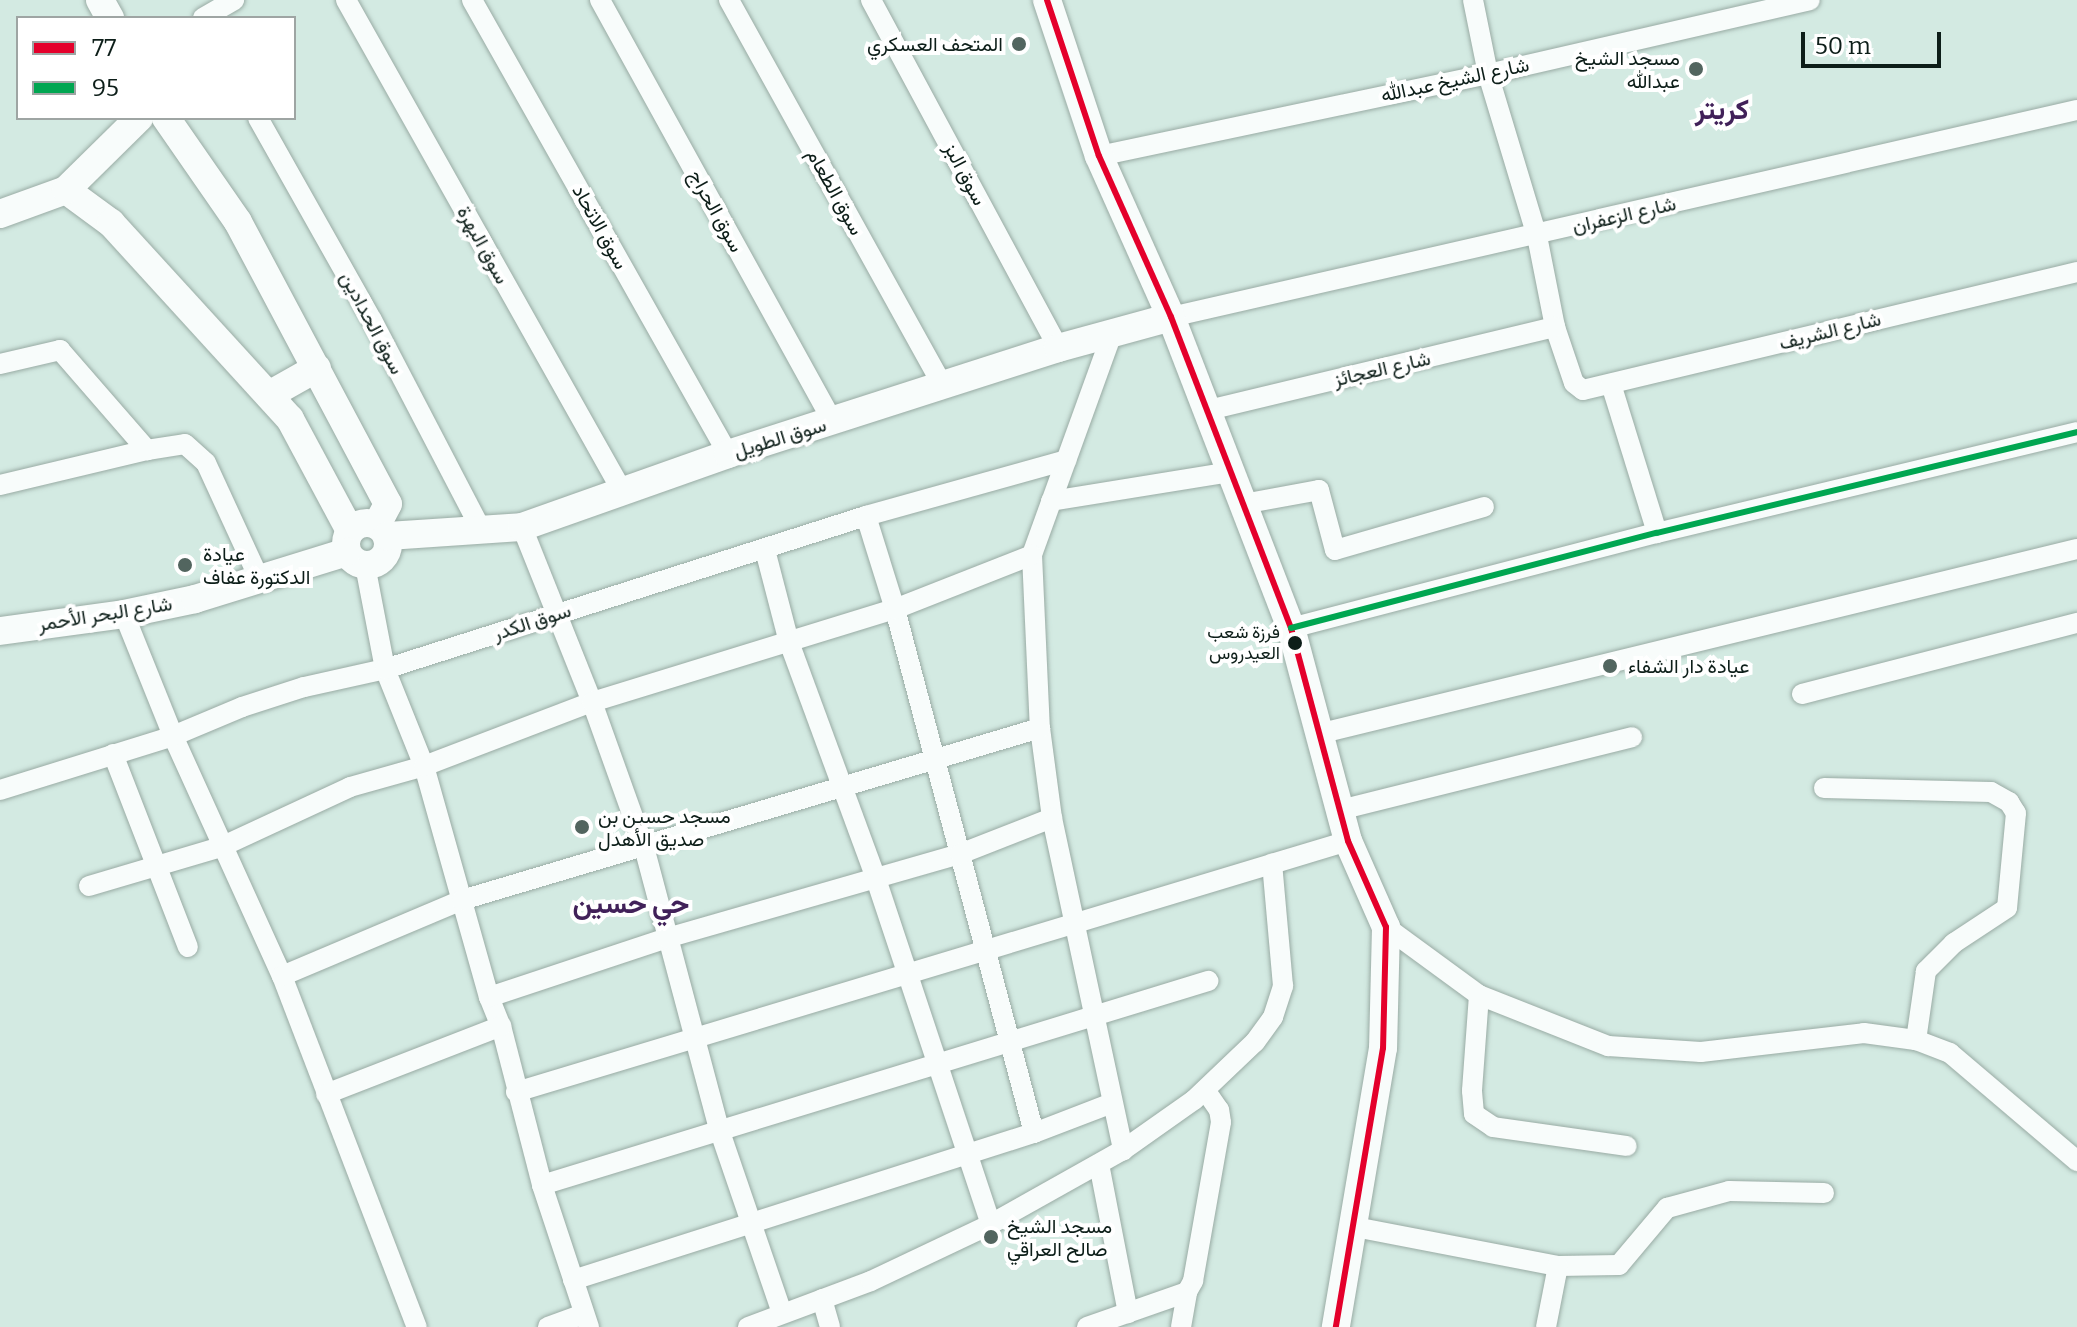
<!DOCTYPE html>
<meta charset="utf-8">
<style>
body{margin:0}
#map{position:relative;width:2077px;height:1327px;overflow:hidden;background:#d3eae2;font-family:Bitter,Vazirmatn,serif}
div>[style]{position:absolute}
.roads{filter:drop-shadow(0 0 2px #99aba4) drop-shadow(0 0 2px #99aba4)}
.street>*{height:20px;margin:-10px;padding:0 10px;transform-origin:10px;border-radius:10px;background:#f8fcfb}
.secondary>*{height:28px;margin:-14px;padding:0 14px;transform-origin:14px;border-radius:14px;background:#f8fcfb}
.secondary>.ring{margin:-14px;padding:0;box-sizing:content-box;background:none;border:28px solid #f8fcfb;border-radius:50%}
.bus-1>*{height:6px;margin:-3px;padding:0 3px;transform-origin:3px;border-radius:3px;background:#e4002b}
.bus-2>*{height:6px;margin:-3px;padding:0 3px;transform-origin:3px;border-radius:3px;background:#00a651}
.dots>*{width:22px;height:22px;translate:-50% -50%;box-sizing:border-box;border:4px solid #fff;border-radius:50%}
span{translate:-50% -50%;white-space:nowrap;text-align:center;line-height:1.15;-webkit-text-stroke:8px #fff;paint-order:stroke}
.bus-label{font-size:18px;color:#0d1e19}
.right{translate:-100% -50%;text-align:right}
.poi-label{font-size:20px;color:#0d1e19}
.left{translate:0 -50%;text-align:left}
.street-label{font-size:20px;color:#0d1e19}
.district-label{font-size:28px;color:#412159;font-weight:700}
.legend{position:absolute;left:16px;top:16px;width:280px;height:104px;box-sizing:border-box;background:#fff;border:2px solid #9ea5a3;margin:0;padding:10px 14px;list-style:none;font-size:24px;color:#0d1e19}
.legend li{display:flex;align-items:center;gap:16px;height:40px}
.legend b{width:40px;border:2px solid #9ea5a3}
.scale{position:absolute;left:1801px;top:32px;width:140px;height:36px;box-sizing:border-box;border:4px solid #0d1e19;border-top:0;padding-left:10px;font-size:24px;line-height:28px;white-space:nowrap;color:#0d1e19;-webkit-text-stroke:6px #fff;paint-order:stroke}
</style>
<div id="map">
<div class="roads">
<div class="street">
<i style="left:346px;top:0;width:561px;rotate:60.65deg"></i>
<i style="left:472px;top:0;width:521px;rotate:60.58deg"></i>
<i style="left:600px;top:0;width:482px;rotate:61.1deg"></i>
<i style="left:729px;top:0;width:440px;rotate:61deg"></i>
<i style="left:871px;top:0;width:395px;rotate:61.7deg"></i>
<i style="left:1473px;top:0;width:76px;rotate:78.5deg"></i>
<i style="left:1488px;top:74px;width:169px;rotate:73.2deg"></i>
<i style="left:1537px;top:236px;width:93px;rotate:78.8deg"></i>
<i style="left:1555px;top:327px;width:59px;rotate:71.3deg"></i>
<i style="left:1574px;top:383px;width:11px;rotate:38deg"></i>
<i style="left:1583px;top:390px;width:508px;rotate:-13.43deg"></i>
<i style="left:203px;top:18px;width:36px;rotate:-30deg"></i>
<i style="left:258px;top:118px;width:232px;rotate:60.6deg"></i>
<i style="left:372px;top:320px;width:236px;rotate:62.5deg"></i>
<i style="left:1099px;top:156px;width:398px;rotate:-11.9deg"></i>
<i style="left:1488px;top:74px;width:330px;rotate:-12.9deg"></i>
<i style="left:1171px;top:317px;width:929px;rotate:-12.87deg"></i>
<i style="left:1113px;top:331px;width:238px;rotate:109.9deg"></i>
<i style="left:1032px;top:555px;width:173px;rotate:87.4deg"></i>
<i style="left:1040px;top:728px;width:91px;rotate:82.4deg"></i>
<i style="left:1052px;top:818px;width:340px;rotate:77.9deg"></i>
<i style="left:0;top:364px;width:62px;rotate:-13.1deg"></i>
<i style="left:60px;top:350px;width:133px;rotate:49deg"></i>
<i style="left:147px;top:450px;width:38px;rotate:-9deg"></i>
<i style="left:185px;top:444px;width:28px;rotate:42deg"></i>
<i style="left:206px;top:463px;width:127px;rotate:65.3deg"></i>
<i style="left:1611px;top:384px;width:156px;rotate:72.8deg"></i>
<i style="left:1209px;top:410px;width:356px;rotate:-13.5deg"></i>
<i style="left:0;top:485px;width:151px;rotate:-13.4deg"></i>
<i style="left:1051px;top:501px;width:181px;rotate:-9.2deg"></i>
<i style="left:1243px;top:504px;width:77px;rotate:-10.4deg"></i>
<i style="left:1319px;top:490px;width:62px;rotate:75.1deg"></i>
<i style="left:1335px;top:550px;width:155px;rotate:-16.1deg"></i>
<i style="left:866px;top:516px;width:97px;rotate:72.7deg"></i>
<i style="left:895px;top:609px;width:542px;rotate:75.14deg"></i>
<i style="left:522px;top:527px;width:188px;rotate:68.2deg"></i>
<i style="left:592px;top:702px;width:154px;rotate:70.3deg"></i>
<i style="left:644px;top:847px;width:292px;rotate:75.1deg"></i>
<i style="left:719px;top:1129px;width:194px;rotate:71.1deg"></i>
<i style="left:765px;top:550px;width:95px;rotate:75.4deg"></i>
<i style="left:789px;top:642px;width:252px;rotate:69.8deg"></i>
<i style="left:876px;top:879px;width:364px;rotate:71.6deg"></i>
<i style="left:365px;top:565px;width:106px;rotate:79.1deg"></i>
<i style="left:385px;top:669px;width:105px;rotate:68.1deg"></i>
<i style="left:424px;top:766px;width:240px;rotate:74.3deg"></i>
<i style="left:489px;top:997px;width:31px;rotate:68deg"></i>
<i style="left:501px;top:1026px;width:164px;rotate:75.5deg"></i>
<i style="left:542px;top:1185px;width:150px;rotate:71.7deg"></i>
<i style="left:124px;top:614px;width:131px;rotate:68.1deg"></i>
<i style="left:173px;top:736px;width:264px;rotate:65.6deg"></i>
<i style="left:282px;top:976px;width:376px;rotate:69deg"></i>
<i style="left:1291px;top:628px;width:378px;rotate:-14.6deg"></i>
<i style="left:1657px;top:533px;width:432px;rotate:-13.5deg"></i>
<i style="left:1802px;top:694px;width:284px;rotate:-14.5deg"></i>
<i style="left:1318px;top:734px;width:781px;rotate:-13.7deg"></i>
<i style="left:113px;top:754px;width:207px;rotate:68.8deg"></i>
<i style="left:1824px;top:788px;width:167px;rotate:1.4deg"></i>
<i style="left:1991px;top:792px;width:21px;rotate:29deg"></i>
<i style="left:2009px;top:802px;width:13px;rotate:58deg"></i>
<i style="left:2016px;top:813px;width:95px;rotate:95.4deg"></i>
<i style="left:2007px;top:908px;width:64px;rotate:146.6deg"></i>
<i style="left:1954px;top:943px;width:40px;rotate:135deg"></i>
<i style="left:1926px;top:971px;width:70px;rotate:98.2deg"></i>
<i style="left:0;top:790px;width:181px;rotate:-17.3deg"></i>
<i style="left:173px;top:736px;width:75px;rotate:-22.8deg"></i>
<i style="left:242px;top:707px;width:65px;rotate:-17.9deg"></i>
<i style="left:304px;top:687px;width:83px;rotate:-12.5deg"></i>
<i style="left:385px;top:669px;width:505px;rotate:-17.65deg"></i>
<i style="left:866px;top:516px;width:208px;rotate:-15.6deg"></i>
<i style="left:1340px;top:810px;width:301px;rotate:-14deg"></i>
<i style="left:89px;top:886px;width:138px;rotate:-16.5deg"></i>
<i style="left:221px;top:847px;width:142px;rotate:-24.9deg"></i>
<i style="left:350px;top:787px;width:77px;rotate:-15.8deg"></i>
<i style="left:424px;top:766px;width:180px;rotate:-20.9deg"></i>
<i style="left:592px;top:702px;width:317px;rotate:-17.1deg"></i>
<i style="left:895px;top:609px;width:147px;rotate:-21.5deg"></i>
<i style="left:1386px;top:927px;width:115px;rotate:36.2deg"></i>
<i style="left:1479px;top:995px;width:139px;rotate:21.6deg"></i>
<i style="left:1608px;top:1046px;width:93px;rotate:3.7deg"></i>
<i style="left:1701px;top:1052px;width:164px;rotate:-6.6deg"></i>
<i style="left:1864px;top:1033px;width:52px;rotate:7.7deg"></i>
<i style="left:1916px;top:1040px;width:36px;rotate:21deg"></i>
<i style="left:1950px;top:1053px;width:167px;rotate:40.4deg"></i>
<i style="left:282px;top:976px;width:195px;rotate:-22.9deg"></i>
<i style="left:462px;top:900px;width:603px;rotate:-16.57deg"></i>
<i style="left:1479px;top:995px;width:96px;rotate:94.2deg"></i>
<i style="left:1472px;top:1091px;width:23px;rotate:85deg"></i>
<i style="left:1474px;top:1114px;width:23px;rotate:34deg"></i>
<i style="left:1493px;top:1127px;width:135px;rotate:8.1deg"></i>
<i style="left:489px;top:997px;width:188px;rotate:-18.3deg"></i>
<i style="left:667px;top:938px;width:305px;rotate:-16deg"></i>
<i style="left:960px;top:854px;width:99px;rotate:-21.4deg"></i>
<i style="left:516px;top:1092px;width:869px;rotate:-16.79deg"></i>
<i style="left:326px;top:1094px;width:188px;rotate:-21.2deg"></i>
<i style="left:1099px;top:1164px;width:152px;rotate:79deg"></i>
<i style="left:542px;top:1185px;width:697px;rotate:-17.03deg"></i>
<i style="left:1355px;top:1227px;width:207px;rotate:10.9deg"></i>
<i style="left:1558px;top:1266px;width:61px;rotate:-0.9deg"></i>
<i style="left:1619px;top:1265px;width:75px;rotate:-49.9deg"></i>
<i style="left:1667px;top:1208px;width:64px;rotate:-15.3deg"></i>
<i style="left:1729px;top:1191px;width:95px;rotate:1.2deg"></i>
<i style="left:573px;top:1280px;width:484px;rotate:-17.7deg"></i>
<i style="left:1034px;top:1133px;width:84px;rotate:-21deg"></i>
<i style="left:822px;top:1299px;width:29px;rotate:74deg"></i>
<i style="left:548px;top:1327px;width:38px;rotate:-20deg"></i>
<i style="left:748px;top:1327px;width:131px;rotate:-20.5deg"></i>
<i style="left:871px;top:1281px;width:133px;rotate:-25.4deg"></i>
<i style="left:991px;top:1224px;width:151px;rotate:-29.3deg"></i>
<i style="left:1123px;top:1150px;width:87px;rotate:-35.2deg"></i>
<i style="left:1194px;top:1100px;width:84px;rotate:-43.6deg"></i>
<i style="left:1255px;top:1042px;width:31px;rotate:-54deg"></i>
<i style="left:1273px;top:1017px;width:33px;rotate:-72deg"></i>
<i style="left:1283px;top:986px;width:123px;rotate:-95.1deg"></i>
<i style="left:1087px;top:1327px;width:106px;rotate:-19.3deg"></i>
<i style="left:1187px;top:1292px;width:13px;rotate:-61deg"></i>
<i style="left:1193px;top:1281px;width:161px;rotate:-80deg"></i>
<i style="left:1221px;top:1122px;width:12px;rotate:-99deg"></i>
<i style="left:1219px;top:1110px;width:24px;rotate:-125deg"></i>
<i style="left:1181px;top:1327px;width:36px;rotate:-80deg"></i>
<i style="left:1546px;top:1327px;width:62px;rotate:-78.9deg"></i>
</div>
<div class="secondary">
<i style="left:100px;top:0;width:21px;rotate:61deg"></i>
<i style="left:1047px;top:0;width:164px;rotate:71.6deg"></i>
<i style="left:1099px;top:156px;width:176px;rotate:65.9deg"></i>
<i style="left:1171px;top:317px;width:333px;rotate:68.9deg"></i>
<i style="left:1291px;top:628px;width:220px;rotate:75deg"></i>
<i style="left:1348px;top:841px;width:94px;rotate:66.2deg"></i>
<i style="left:1386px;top:927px;width:121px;rotate:91.4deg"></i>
<i style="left:1383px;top:1048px;width:283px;rotate:99.6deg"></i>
<i style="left:166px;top:118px;width:126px;rotate:55.3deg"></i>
<i style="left:238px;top:222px;width:319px;rotate:62deg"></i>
<i style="left:388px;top:504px;width:24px;rotate:118deg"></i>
<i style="left:66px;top:190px;width:56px;rotate:36.3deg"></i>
<i style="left:111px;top:223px;width:265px;rotate:47.6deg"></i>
<i style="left:290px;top:419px;width:127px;rotate:61.8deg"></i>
<i style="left:0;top:214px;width:70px;rotate:-20deg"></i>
<i style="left:66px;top:190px;width:103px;rotate:-44.6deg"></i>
<i style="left:269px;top:395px;width:55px;rotate:-29.4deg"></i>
<i class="ring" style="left:346px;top:523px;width:14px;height:14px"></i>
<i style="left:387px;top:536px;width:135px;rotate:-3.8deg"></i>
<i style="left:522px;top:527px;width:219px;rotate:-19.5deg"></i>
<i style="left:728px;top:454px;width:347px;rotate:-17.8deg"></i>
<i style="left:1058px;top:348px;width:117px;rotate:-15.3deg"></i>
<i style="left:0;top:631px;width:125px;rotate:-7.8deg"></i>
<i style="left:124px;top:614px;width:73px;rotate:-11.9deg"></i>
<i style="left:195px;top:599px;width:159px;rotate:-17.2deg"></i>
</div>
</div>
<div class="bus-1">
<i style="left:1047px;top:0;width:164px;rotate:71.6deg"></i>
<i style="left:1099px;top:156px;width:176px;rotate:65.9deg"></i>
<i style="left:1171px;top:317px;width:333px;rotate:68.9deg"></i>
<i style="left:1291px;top:628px;width:220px;rotate:75deg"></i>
<i style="left:1348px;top:841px;width:94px;rotate:66.2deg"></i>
<i style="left:1386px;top:927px;width:121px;rotate:91.4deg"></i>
<i style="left:1383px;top:1048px;width:283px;rotate:99.6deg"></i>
</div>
<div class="bus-2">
<i style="left:1291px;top:628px;width:378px;rotate:-14.6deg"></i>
<i style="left:1657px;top:533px;width:432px;rotate:-13.5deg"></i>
</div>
<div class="dots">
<i style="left:1019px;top:44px;background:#52655f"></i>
<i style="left:1696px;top:69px;background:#52655f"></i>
<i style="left:185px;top:565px;background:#52655f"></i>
<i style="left:1295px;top:643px;background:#0d1e19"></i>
<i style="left:1610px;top:666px;background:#52655f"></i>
<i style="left:582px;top:827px;background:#52655f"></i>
<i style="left:991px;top:1237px;background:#52655f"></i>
</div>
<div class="bus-label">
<span class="right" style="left:1280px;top:643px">فرزة شعب<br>العيدروس</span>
</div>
<div class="poi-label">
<span class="right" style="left:1003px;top:44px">المتحف العسكري</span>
<span class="right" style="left:1680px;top:70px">مسجد الشيخ<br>عبدالله</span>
<span class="left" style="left:203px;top:566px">عيادة<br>الدكتورة عفاف</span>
<span class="left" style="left:1628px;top:666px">عيادة دار الشفاء</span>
<span class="left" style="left:598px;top:828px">مسجد حسين بن<br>صديق الأهدل</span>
<span class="left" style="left:1007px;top:1238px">مسجد الشيخ<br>صالح العراقي</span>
</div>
<div class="street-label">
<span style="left:1455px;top:80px;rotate:-12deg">شارع الشيخ عبدالله</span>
<span style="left:965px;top:174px;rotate:62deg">سوق البز</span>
<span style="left:835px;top:192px;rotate:61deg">سوق الطعام</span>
<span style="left:716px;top:211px;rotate:61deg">سوق الحراج</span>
<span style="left:1624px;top:215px;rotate:-13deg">شارع الزعفران</span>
<span style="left:600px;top:227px;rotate:61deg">سوق الاتحاد</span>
<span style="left:483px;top:245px;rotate:61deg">سوق البهرة</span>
<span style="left:372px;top:323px;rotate:62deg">سوق الحدادين</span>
<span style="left:1830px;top:331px;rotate:-14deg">شارع الشريف</span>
<span style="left:1382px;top:369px;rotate:-13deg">شارع العجائز</span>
<span style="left:780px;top:438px;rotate:-17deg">سوق الطويل</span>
<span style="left:105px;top:614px;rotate:-9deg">شارع البحر الأحمر</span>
<span style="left:532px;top:622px;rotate:-18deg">سوق الكدر</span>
</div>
<div class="district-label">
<span style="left:1722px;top:110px">كريتر</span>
<span style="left:631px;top:904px">حي حسين</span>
</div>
<ul class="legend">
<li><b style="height:10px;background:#e4002b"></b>77</li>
<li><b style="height:10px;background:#00a651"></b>95</li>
</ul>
<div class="scale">50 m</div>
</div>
